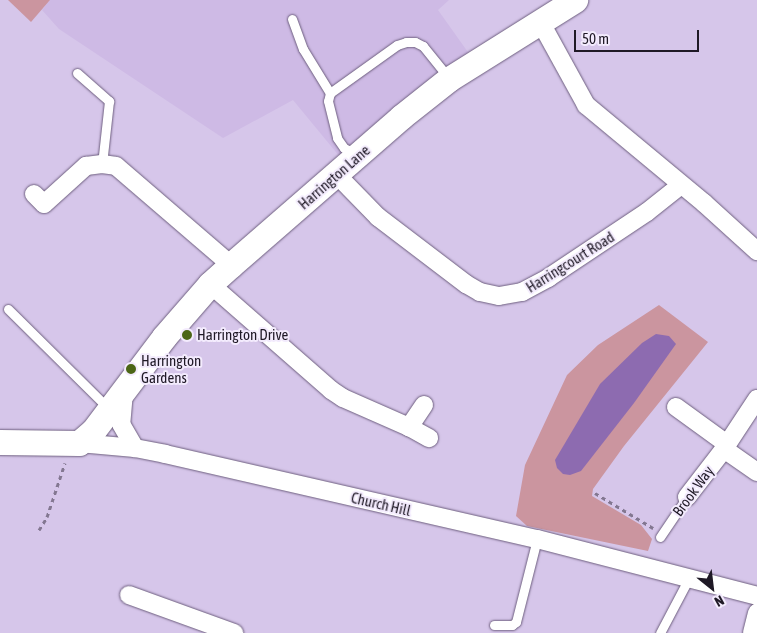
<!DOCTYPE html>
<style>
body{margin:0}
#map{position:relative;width:757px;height:633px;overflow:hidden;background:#d6c6ea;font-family:"Asap Condensed",sans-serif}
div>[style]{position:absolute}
.built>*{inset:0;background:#cebae5}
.green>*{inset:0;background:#cb959f}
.water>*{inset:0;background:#8d6bb0}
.path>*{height:3px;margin-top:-1.5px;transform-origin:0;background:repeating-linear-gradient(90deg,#837791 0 4px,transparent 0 8px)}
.roads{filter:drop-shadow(0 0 1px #6d5e7e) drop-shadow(0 0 1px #6d5e7e)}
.lane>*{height:9px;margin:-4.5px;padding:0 4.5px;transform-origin:4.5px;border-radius:4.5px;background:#fff}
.street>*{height:18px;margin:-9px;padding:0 9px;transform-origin:9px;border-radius:9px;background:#fff}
.secondary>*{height:25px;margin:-12.5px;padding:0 12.5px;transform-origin:12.5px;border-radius:12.5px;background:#fff}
.dots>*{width:14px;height:14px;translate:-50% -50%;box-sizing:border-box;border:2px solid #f3ebfd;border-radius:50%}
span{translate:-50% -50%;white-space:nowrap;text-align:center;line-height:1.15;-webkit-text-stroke:4px #f3ebfd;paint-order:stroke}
.street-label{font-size:15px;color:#1f1926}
.poi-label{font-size:15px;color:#1f1926}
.left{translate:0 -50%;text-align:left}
.north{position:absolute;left:687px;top:563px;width:50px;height:50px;-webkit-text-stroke:4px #f3ebfd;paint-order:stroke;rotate:151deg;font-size:14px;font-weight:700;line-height:20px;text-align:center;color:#1f1926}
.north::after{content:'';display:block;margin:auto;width:18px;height:22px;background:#1f1926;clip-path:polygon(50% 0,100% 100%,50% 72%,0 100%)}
.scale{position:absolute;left:574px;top:30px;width:125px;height:22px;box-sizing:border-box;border:2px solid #1f1926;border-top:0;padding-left:6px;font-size:15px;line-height:18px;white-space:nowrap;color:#1f1926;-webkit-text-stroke:4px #f3ebfd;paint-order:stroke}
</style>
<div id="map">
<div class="built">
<i style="clip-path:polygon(50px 0,449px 0,438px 10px,470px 55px,340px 157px,293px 100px,223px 138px,59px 29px,42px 10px)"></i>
</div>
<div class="green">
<i style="clip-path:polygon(8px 0,50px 0,31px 22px)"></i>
<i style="clip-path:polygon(659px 305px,708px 342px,624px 446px,593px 489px,592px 496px,641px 525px,652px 539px,648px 551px,527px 526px,516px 516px,525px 465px,567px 375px,598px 345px)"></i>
</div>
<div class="water">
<i style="clip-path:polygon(656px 334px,669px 336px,676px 344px,634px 403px,581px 471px,570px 475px,563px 474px,557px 468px,555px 460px,600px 384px,642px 343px)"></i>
</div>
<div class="path">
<i style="left:595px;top:493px;width:68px;rotate:31.1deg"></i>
<i style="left:39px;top:530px;width:15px;rotate:-58deg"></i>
<i style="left:47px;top:517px;width:57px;rotate:-71.6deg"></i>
</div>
<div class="roads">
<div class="lane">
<i style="left:292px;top:19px;width:32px;rotate:70deg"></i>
<i style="left:303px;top:49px;width:52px;rotate:58.5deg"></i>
<i style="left:330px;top:93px;width:8px;rotate:104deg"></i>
<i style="left:328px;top:101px;width:38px;rotate:76deg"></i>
<i style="left:337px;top:138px;width:12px;rotate:55deg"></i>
<i style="left:344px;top:148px;width:12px;rotate:24deg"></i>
<i style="left:77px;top:73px;width:43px;rotate:41.2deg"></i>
<i style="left:109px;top:101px;width:63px;rotate:96.3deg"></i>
<i style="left:330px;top:93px;width:82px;rotate:-35.6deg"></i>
<i style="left:397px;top:45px;width:9px;rotate:-18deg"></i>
<i style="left:406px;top:42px;width:9px"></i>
<i style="left:415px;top:42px;width:9px;rotate:27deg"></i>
<i style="left:423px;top:46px;width:40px;rotate:51deg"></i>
<i style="left:8px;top:309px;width:142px;rotate:44.7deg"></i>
<i style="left:660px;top:537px;width:48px;rotate:-56deg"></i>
<i style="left:494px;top:625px;width:18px"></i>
<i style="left:512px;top:625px;width:5px;rotate:-37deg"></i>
<i style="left:516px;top:622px;width:86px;rotate:-75.8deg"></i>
<i style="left:660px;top:633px;width:62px;rotate:-62.2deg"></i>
</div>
<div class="street">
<i style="left:541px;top:23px;width:94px;rotate:61.2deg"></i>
<i style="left:586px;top:105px;width:153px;rotate:39.7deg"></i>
<i style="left:704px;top:203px;width:72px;rotate:42.2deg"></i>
<i style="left:337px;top:175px;width:59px;rotate:45.7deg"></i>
<i style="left:378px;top:217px;width:111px;rotate:37.3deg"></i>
<i style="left:466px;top:284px;width:16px;rotate:30deg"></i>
<i style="left:480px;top:292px;width:19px;rotate:12deg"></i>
<i style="left:499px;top:296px;width:23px;rotate:-10deg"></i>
<i style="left:522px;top:292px;width:30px;rotate:-28deg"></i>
<i style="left:548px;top:278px;width:119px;rotate:-33.7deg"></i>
<i style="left:647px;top:212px;width:43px;rotate:-38.5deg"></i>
<i style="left:34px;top:194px;width:14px;rotate:45deg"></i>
<i style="left:44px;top:204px;width:57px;rotate:-42.1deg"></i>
<i style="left:86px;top:166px;width:16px;rotate:-7deg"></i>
<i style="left:102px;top:164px;width:14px;rotate:8deg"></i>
<i style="left:116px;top:166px;width:152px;rotate:40.7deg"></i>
<i style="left:210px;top:284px;width:161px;rotate:41.2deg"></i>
<i style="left:331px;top:390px;width:14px;rotate:34deg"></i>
<i style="left:343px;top:398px;width:72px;rotate:23.7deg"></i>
<i style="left:124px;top:392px;width:32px;rotate:95deg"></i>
<i style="left:121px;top:424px;width:28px;rotate:60deg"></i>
<i style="left:424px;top:405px;width:27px;rotate:124deg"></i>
<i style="left:409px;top:427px;width:23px;rotate:29deg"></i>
<i style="left:676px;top:407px;width:63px;rotate:36deg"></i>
<i style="left:79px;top:443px;width:56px;rotate:5.1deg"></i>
<i style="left:135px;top:448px;width:31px;rotate:11deg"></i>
<i style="left:165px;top:454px;width:382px;rotate:12.9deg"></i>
<i style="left:537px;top:539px;width:227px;rotate:14.5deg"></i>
<i style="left:724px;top:449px;width:40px;rotate:34.9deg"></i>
<i style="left:687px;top:497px;width:61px;rotate:-52.4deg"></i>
<i style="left:724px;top:449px;width:60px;rotate:-56.6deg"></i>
<i style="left:129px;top:595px;width:112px;rotate:19.9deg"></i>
<i style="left:752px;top:633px;width:21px;rotate:-76deg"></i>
</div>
<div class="secondary">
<i style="left:0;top:442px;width:79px;rotate:0.7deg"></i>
<i style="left:79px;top:443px;width:18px;rotate:-41deg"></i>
<i style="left:93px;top:431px;width:118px;rotate:-52.9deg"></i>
<i style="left:164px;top:337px;width:70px;rotate:-49deg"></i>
<i style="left:210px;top:284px;width:28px;rotate:-42deg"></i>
<i style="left:231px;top:265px;width:225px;rotate:-41deg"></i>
<i style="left:401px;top:117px;width:61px;rotate:-38.4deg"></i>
<i style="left:449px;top:79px;width:149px;rotate:-32.1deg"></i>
</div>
</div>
<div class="dots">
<i style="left:187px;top:335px;background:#4c6616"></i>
<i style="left:131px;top:369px;background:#4c6616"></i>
</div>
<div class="street-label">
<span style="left:334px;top:177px;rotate:-41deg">Harrington Lane</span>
<span style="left:570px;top:262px;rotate:-32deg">Harringcourt Road</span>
<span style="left:693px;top:491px;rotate:-54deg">Brook Way</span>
<span style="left:381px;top:504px;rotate:13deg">Church Hill</span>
</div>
<div class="poi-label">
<span class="left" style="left:197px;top:335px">Harrington Drive</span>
<span class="left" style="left:141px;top:369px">Harrington<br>Gardens</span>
</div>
<div class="north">N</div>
<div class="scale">50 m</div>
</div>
